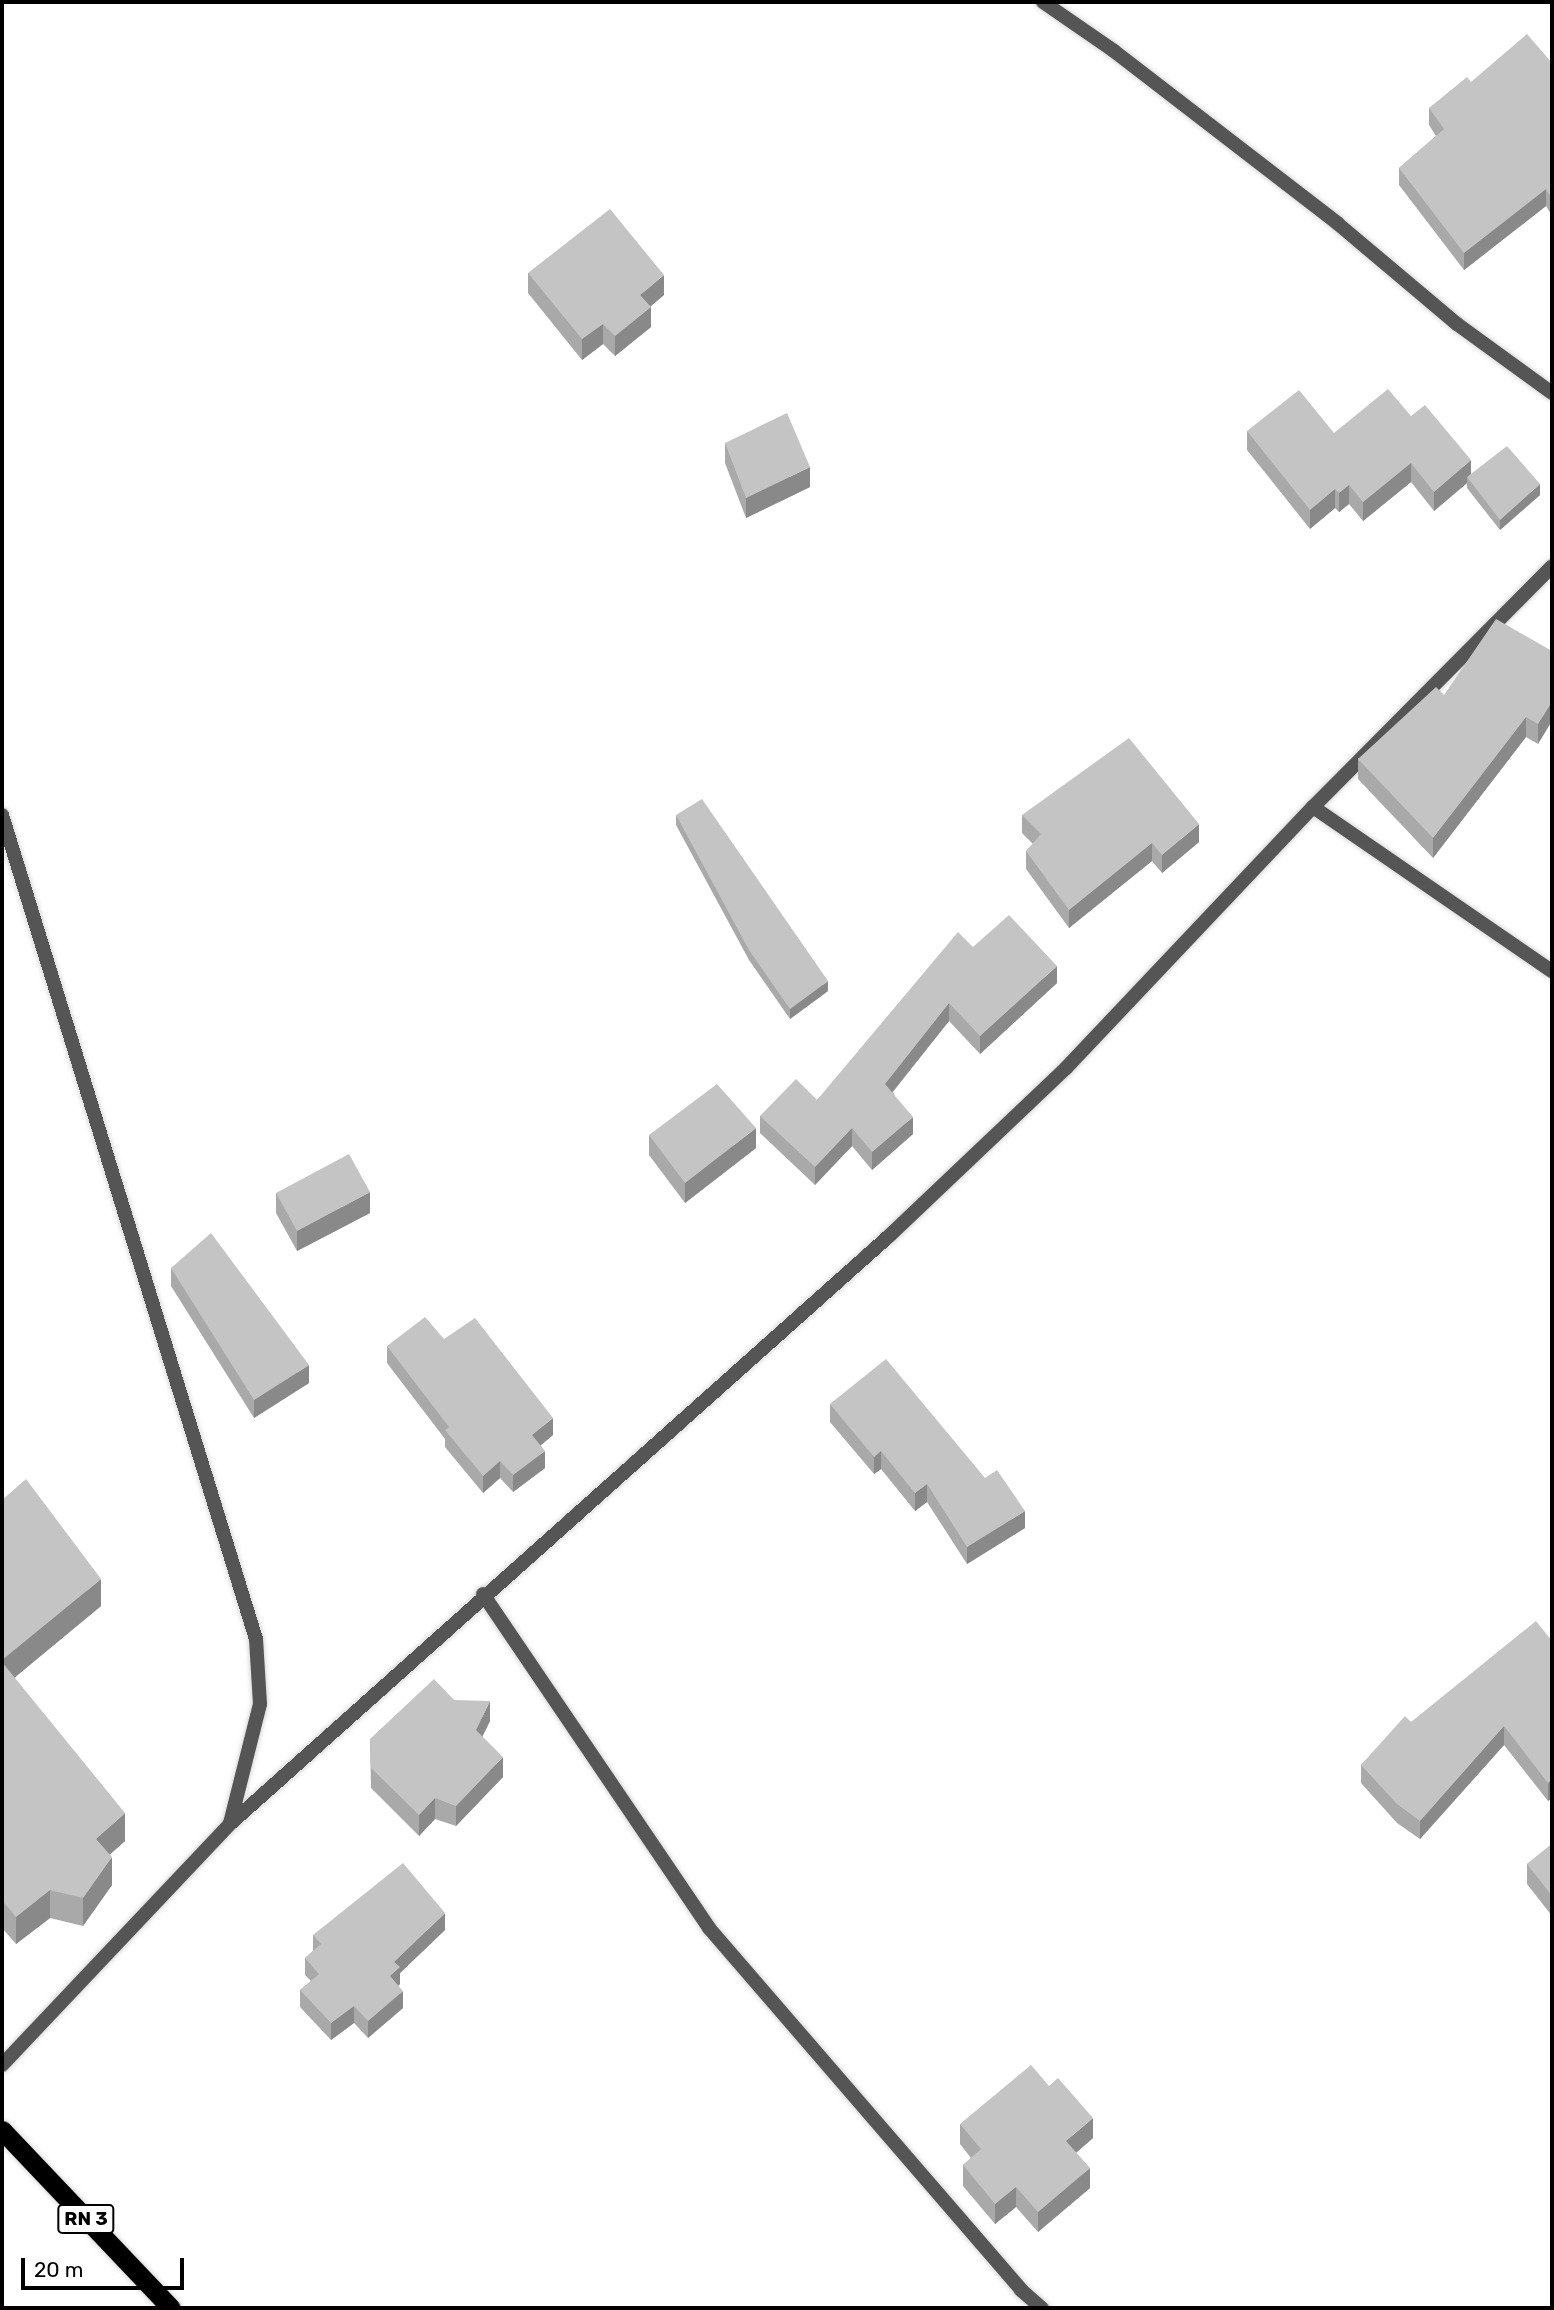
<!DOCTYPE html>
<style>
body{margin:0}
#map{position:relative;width:1554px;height:2310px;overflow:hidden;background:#fff;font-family:Rubik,sans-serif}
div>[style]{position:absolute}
.roads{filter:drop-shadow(0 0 2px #dbdbdb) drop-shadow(0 0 2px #dbdbdb)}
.minor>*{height:14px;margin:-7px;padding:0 7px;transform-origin:7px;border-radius:7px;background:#555}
.trunk>*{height:19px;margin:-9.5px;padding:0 9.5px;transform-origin:9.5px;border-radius:9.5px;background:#000}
.wall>*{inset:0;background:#a9a9a9}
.shaded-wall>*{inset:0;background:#898989}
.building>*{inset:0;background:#c4c4c4}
span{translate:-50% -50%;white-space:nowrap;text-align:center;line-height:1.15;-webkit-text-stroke:6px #fff;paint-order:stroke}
.shield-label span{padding:2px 5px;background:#fff;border:2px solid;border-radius:5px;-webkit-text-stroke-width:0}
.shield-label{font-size:19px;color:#000;font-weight:700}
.frame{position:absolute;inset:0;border:4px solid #000;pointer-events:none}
.scale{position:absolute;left:21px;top:2258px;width:163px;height:32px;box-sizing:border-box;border:4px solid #000;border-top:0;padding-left:9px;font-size:21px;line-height:24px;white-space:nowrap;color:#000;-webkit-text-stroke:5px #fff;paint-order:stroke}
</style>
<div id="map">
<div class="roads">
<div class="minor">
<i style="left:1043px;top:2px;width:86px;rotate:34.6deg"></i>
<i style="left:1114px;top:51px;width:282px;rotate:37.6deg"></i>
<i style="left:1337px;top:223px;width:157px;rotate:40.1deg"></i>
<i style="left:1457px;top:324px;width:117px;rotate:36deg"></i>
<i style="left:1313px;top:807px;width:290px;rotate:34.5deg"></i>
<i style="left:2px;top:815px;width:862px;rotate:72.87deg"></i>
<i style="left:256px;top:1639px;width:65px;rotate:86.5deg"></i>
<i style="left:260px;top:1704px;width:123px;rotate:104.1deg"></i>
<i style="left:483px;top:1594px;width:403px;rotate:55.9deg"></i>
<i style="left:709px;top:1928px;width:478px;rotate:49.2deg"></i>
<i style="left:1021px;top:2290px;width:28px;rotate:41deg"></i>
<i style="left:2px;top:2065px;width:332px;rotate:-46.6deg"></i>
<i style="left:230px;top:1824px;width:883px;rotate:-41.74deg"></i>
<i style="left:889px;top:1236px;width:244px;rotate:-43.5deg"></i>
<i style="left:1066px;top:1068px;width:359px;rotate:-46.6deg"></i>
<i style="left:1313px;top:807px;width:339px;rotate:-45.2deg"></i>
</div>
<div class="trunk">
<i style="left:2px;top:2130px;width:245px;rotate:46.5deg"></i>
</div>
</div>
<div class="wall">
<i style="clip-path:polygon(1552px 63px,1552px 216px,1546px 206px,1464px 270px,1399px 185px,1399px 168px,1436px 136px,1429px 125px,1429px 108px,1471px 82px)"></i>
<i style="clip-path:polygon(528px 273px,664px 295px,651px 306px,651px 327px,615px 356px,603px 344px,582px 360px,528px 293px)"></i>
<i style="clip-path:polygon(1411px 416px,1471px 474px,1540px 495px,1500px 530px,1467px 488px,1467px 483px,1434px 511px,1411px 482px,1363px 521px,1349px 504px,1339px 512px,1335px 508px,1310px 529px,1247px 450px,1247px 431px,1334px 433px)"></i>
<i style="clip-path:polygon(725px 443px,810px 487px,746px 518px,725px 463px)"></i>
<i style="clip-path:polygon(1552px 651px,1538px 744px,1526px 737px,1433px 858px,1358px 779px,1358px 759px,1444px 695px)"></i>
<i style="clip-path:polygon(676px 815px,828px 991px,790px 1019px,749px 960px,676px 825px)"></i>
<i style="clip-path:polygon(1022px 815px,1199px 842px,1162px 873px,1152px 861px,1069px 928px,1026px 869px,1026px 851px,1033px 844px,1022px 833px)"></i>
<i style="clip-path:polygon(973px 947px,1057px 983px,980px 1054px,949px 1021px,893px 1092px,913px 1134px,872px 1170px,852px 1146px,815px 1185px,760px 1133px,760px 1116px,817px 1100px)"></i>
<i style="clip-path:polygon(649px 1135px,756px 1148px,685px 1203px,649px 1155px)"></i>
<i style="clip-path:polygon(276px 1193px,370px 1213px,297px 1251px,276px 1213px)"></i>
<i style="clip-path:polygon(171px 1268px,309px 1383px,254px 1418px,171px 1286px)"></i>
<i style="clip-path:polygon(444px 1339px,553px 1435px,540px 1446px,545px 1468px,513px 1492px,500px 1478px,483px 1493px,445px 1447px,445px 1439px,387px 1363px,387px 1346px)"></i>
<i style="clip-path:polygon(830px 1404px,1025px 1528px,967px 1564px,927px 1502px,915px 1511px,881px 1469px,874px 1474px,830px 1422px)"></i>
<i style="clip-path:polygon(2px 1500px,101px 1606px,14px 1678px,125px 1841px,110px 1854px,112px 1885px,83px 1926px,50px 1918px,16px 1944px,2px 1928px)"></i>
<i style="clip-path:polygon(1552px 1641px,1552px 1798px,1548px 1801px,1504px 1745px,1420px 1839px,1397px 1823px,1361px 1783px,1361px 1765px,1411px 1722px)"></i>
<i style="clip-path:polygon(454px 1700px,490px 1721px,482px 1736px,503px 1777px,456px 1826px,435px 1819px,419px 1836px,371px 1788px,370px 1739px)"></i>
<i style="clip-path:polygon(1552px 1844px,1552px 1916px,1527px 1884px,1527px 1864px)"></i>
<i style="clip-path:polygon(445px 1930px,400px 1973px,400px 1984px,398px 1986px,403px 2008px,368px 2038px,354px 2023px,331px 2040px,300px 2007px,300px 1990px,311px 1981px,305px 1975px,305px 1958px,313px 1951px,313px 1935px)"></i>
<i style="clip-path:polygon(960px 2124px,1093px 2138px,1076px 2153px,1090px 2188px,1038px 2232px,1016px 2207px,995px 2224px,963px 2186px,963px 2165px,971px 2158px,960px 2144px)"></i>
</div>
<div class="shaded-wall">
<i style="clip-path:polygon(1546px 189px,1546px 206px,1464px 270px,1464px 253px)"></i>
<i style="clip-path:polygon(664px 275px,664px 295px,640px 315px,640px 295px)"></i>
<i style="clip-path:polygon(651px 307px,651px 327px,615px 356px,615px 336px)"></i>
<i style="clip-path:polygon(603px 324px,603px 344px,582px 360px,582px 339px)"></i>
<i style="clip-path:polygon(1471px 460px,1471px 479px,1467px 477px,1467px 483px,1434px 511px,1434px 492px)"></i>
<i style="clip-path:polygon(1411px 463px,1411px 482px,1363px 521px,1363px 502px)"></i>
<i style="clip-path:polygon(810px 467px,810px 487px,746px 518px,746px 498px)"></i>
<i style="clip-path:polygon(1540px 484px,1540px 495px,1500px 530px,1500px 520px)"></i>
<i style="clip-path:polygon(1349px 485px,1349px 504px,1339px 512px,1339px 493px)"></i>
<i style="clip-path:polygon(1335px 489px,1335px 508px,1310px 529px,1310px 510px)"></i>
<i style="clip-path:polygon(1552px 701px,1552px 721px,1538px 744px,1538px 724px)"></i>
<i style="clip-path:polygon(1526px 717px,1526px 737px,1433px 858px,1433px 838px)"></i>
<i style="clip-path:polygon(1199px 824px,1199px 842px,1162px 873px,1162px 855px)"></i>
<i style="clip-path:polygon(1152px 843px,1152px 861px,1069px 928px,1069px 910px)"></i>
<i style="clip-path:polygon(1057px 966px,1057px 983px,980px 1054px,980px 1036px)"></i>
<i style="clip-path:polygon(828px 981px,828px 991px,790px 1019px,790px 1009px)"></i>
<i style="clip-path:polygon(949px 1003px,949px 1021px,885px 1101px,885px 1084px)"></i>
<i style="clip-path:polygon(913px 1117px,913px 1134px,872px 1170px,872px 1152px)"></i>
<i style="clip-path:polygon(756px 1128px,756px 1148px,685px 1203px,685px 1183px)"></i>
<i style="clip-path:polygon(852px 1128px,852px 1146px,815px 1185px,815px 1167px)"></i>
<i style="clip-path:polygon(370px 1192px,370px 1213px,297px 1251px,297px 1231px)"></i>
<i style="clip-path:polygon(309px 1365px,309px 1383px,254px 1418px,254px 1400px)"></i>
<i style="clip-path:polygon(553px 1418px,553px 1435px,532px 1452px,532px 1435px)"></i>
<i style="clip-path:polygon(545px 1451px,545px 1468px,513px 1492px,513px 1475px)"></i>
<i style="clip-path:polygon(881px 1451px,881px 1469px,874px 1474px,874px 1457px)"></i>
<i style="clip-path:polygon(500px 1461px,500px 1478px,483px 1493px,483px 1476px)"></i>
<i style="clip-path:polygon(927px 1484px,927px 1502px,915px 1511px,915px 1493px)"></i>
<i style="clip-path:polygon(1025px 1511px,1025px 1528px,967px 1564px,967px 1547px)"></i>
<i style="clip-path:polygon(101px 1579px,101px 1606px,2px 1688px,2px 1660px)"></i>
<i style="clip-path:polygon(490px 1701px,490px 1721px,476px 1750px,476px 1730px)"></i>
<i style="clip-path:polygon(1504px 1726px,1504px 1745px,1420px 1839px,1420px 1821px)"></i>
<i style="clip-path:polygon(503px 1757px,503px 1777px,456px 1826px,456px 1806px)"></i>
<i style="clip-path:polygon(1552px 1779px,1552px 1798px,1548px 1801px,1548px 1783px)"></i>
<i style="clip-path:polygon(435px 1798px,435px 1819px,419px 1836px,419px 1815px)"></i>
<i style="clip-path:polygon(125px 1813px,125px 1841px,96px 1867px,96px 1839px)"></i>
<i style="clip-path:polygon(112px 1857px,112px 1885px,83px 1926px,83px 1898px)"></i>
<i style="clip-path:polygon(50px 1890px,50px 1918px,16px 1944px,16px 1917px)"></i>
<i style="clip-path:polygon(445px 1913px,445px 1930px,400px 1973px,400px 1984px,390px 1993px,390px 1976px,394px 1962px)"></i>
<i style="clip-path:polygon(403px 1991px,403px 2008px,368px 2038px,368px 2021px)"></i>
<i style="clip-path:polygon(354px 2006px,354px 2023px,331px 2040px,331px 2023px)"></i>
<i style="clip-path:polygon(1093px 2118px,1093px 2138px,1066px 2161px,1066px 2141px)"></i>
<i style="clip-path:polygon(1090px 2168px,1090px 2188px,1038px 2232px,1038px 2212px)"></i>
<i style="clip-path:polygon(1016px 2187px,1016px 2207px,995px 2224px,995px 2204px)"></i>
</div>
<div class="building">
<i style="clip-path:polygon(1527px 34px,1552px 63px,1552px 199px,1546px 189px,1464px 253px,1399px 168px,1444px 129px,1429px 108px,1467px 77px,1471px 82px)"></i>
<i style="clip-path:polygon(610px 209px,664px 275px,640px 295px,651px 307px,615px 336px,603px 324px,582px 339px,528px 273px)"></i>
<i style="clip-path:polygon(1388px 389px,1411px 416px,1425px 405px,1471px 460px,1434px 492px,1411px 463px,1363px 502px,1349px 485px,1339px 493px,1335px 489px,1310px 510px,1247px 431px,1299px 390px,1334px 433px)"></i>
<i style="clip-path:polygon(787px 413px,810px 467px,746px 498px,725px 443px)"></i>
<i style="clip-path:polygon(1507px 446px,1540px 484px,1500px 520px,1467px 477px)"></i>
<i style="clip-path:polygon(1496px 619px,1552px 651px,1552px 701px,1538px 724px,1526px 717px,1433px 838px,1358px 759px,1436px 687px,1444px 695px)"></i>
<i style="clip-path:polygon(1129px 738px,1199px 824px,1162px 855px,1152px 843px,1069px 910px,1026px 851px,1041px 834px,1022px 815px)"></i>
<i style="clip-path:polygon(702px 799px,828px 981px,790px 1009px,749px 950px,676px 815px)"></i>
<i style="clip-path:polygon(1009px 915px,1057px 966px,980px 1036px,949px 1003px,885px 1084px,913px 1117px,872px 1152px,852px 1128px,815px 1167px,760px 1116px,796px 1079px,817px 1100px,958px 932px,973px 947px)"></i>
<i style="clip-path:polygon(717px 1084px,756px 1128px,685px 1183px,649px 1135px)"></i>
<i style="clip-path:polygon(349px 1154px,370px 1192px,297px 1231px,276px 1193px)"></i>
<i style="clip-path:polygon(211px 1233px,309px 1365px,254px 1400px,171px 1268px)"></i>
<i style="clip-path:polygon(425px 1317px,444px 1339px,475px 1318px,553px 1418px,532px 1435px,545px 1451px,513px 1475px,500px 1461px,483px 1476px,445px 1430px,449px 1427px,387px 1346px)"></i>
<i style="clip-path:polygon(886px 1359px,985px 1478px,997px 1470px,1025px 1511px,967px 1547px,927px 1484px,915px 1493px,881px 1451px,874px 1457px,830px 1404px)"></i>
<i style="clip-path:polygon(26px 1479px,101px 1579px,2px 1660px,2px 1500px)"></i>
<i style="clip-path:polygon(1536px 1621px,1552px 1641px,1552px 1779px,1548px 1783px,1504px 1726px,1420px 1821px,1397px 1804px,1361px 1765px,1405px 1716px,1411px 1722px)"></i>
<i style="clip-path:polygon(2px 1662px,125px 1813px,96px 1839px,112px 1857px,83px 1898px,50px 1890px,16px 1917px,2px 1900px)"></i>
<i style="clip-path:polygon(434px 1679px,454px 1700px,490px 1701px,476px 1730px,503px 1757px,456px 1806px,435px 1798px,419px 1815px,371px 1768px,370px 1739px)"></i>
<i style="clip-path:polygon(1552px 1844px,1552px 1896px,1527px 1864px)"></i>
<i style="clip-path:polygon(403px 1863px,445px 1913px,394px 1962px,400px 1967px,390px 1976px,403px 1991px,368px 2021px,354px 2006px,331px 2023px,300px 1990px,319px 1974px,305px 1958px,321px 1944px,313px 1935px)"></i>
<i style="clip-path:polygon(1031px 2065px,1049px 2086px,1058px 2078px,1093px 2118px,1066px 2141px,1090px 2168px,1038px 2212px,1016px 2187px,995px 2204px,963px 2165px,981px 2149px,960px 2124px)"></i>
</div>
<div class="shield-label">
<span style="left:86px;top:2219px">RN 3</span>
</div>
<div class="frame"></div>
<div class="scale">20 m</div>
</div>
